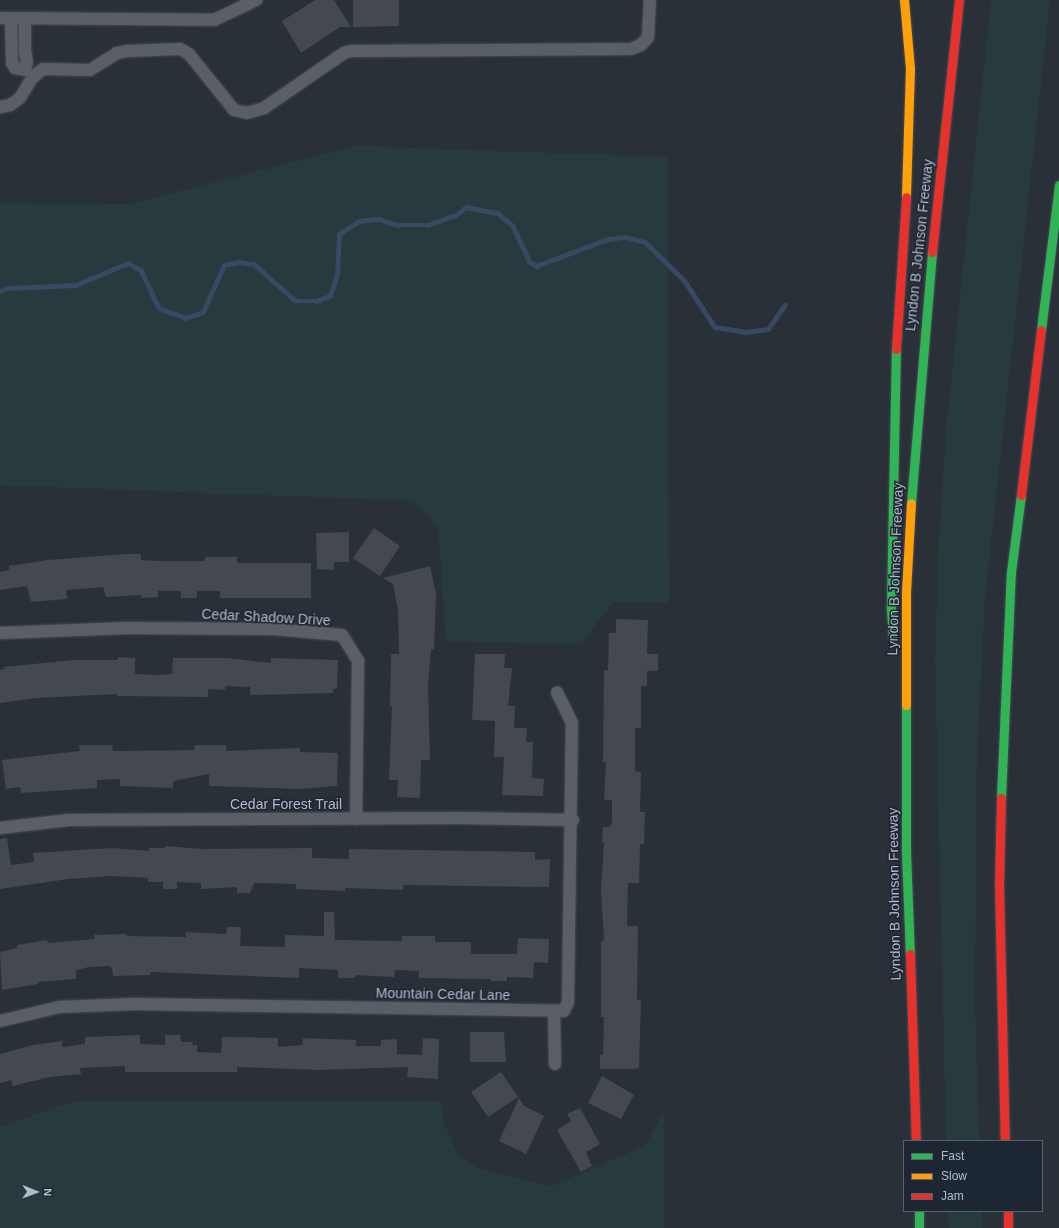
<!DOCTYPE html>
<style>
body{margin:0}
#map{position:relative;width:1059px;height:1228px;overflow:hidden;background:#2a3038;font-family:Helvetica,sans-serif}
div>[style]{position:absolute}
.green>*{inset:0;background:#273a3e}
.stream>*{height:4.5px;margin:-2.25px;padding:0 2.25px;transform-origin:2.25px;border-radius:2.25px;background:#384963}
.building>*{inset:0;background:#444950}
.roads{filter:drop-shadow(0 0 1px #484c53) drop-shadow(0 0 1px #484c53)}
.street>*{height:12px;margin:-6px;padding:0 6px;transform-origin:6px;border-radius:6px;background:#5a5e66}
.fast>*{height:9px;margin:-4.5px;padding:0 4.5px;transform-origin:4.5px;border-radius:4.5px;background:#30b455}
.slow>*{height:9px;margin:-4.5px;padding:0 4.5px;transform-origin:4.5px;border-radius:4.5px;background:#ff9f0a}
.jam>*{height:9px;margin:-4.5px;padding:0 4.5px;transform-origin:4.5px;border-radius:4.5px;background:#e5322d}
span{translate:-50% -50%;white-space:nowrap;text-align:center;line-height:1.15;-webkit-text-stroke:3px #1d2633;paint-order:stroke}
.street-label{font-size:14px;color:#b4bcc9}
.legend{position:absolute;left:903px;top:1140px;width:140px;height:72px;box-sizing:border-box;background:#1d2633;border:1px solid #59626f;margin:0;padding:5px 7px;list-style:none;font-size:12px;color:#b4bcc9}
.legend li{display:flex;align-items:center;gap:8px;height:20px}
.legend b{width:20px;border:1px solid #59626f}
.north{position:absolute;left:16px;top:1172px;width:40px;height:40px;-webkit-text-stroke:3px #1d2633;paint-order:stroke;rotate:91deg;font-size:11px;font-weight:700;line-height:16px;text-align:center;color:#b4bcc9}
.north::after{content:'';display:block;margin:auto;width:14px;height:18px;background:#b4bcc9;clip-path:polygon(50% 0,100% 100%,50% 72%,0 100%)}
</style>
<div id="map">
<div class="green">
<i style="clip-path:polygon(991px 0,1050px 0,985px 599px,977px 755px,975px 1000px,979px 1141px,946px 1141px,935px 659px,938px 556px,946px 430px)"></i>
<i style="clip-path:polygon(357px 146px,668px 157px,669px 603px,613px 602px,581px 645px,446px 641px,438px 527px,413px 501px,0 485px,0 203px,129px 204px)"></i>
<i style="clip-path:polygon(75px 1101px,441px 1101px,445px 1126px,458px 1155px,481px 1170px,552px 1186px,646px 1145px,664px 1110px,664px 1228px,0 1228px,0 1127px)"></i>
<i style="clip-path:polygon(948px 1211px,982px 1211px,982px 1228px,949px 1228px)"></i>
</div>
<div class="stream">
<i style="left:0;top:291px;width:9px;rotate:-21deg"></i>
<i style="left:8px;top:288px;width:68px;rotate:-2.5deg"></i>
<i style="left:76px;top:285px;width:56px;rotate:-22.9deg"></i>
<i style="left:128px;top:263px;width:15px;rotate:28deg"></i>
<i style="left:141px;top:270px;width:42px;rotate:64.7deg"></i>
<i style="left:159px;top:308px;width:29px;rotate:20deg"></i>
<i style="left:186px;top:318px;width:18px;rotate:-19deg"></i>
<i style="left:203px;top:312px;width:51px;rotate:-65.9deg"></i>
<i style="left:224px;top:265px;width:15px;rotate:-11deg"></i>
<i style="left:239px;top:262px;width:15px;rotate:8deg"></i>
<i style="left:254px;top:264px;width:56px;rotate:41.4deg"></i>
<i style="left:296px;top:301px;width:20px"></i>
<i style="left:316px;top:301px;width:15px;rotate:-20deg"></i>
<i style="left:330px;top:296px;width:23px;rotate:-72deg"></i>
<i style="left:337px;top:274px;width:40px;rotate:-87.1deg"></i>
<i style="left:339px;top:234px;width:24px;rotate:-33deg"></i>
<i style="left:359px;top:221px;width:20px;rotate:-6deg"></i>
<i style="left:379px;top:219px;width:20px;rotate:18deg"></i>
<i style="left:398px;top:225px;width:30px"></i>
<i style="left:428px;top:225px;width:30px;rotate:-20deg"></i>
<i style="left:456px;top:215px;width:13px;rotate:-39deg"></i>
<i style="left:466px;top:207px;width:33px;rotate:11deg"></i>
<i style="left:498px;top:213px;width:20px;rotate:41deg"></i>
<i style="left:513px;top:226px;width:38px;rotate:65deg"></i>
<i style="left:529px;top:261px;width:9px;rotate:36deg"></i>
<i style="left:536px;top:266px;width:77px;rotate:-20.6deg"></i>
<i style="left:608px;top:239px;width:17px;rotate:-7deg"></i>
<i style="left:625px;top:237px;width:21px;rotate:14deg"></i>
<i style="left:645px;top:242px;width:54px;rotate:44.3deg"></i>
<i style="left:684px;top:280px;width:56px;rotate:56.6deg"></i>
<i style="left:715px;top:327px;width:30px;rotate:9deg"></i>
<i style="left:745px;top:332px;width:23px;rotate:-7deg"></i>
<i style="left:768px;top:329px;width:29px;rotate:-55deg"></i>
</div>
<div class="building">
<i style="clip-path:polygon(315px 0,334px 0,351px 27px,340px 27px,301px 53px,282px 21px)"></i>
<i style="clip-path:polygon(353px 0,399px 0,399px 26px,353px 27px)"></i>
<i style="clip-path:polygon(374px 528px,400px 546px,380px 576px,353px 558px)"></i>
<i style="clip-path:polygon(349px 532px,349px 562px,334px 562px,334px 570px,317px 569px,316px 533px)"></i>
<i style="clip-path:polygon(127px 554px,141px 554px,141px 560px,159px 561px,205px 561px,205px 557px,237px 557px,237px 563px,311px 563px,311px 598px,220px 598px,220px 591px,197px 591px,197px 598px,181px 598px,181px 591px,158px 591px,158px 597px,142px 598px,141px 595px,106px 597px,103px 587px,66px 590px,67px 599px,31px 602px,27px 586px,0 590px,0 572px,9px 570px,9px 566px,48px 560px)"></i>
<i style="clip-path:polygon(430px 566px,436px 594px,434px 649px,431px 649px,428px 685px,430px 760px,421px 760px,420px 798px,397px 797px,398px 780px,389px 780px,392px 706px,390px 706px,391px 654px,399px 654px,398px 610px,393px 584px,383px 578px)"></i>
<i style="clip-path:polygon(616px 619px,648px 620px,647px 654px,658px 654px,658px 671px,647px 671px,647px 686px,641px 686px,641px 728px,635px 728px,635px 771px,641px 772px,640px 812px,645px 812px,644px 844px,640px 844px,639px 883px,628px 883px,627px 926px,638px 926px,637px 1000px,641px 1000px,639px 1068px,631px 1069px,600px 1069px,600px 1055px,603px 1055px,604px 1017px,601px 1017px,601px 941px,604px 941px,601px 890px,604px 842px,602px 842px,603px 827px,609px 827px,612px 823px,612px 800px,604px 800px,606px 762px,603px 762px,604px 670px,608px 670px,609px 633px,616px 633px)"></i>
<i style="clip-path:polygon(475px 654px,505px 654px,504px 668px,512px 668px,508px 706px,515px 706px,514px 728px,527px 728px,526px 742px,533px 742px,532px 778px,544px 779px,543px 796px,502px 795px,504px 757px,494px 757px,495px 721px,472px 720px)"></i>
<i style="clip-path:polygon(118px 657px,135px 658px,135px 674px,157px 675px,172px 674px,173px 658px,225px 658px,271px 663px,271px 658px,338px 660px,337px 689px,333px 689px,333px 693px,250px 695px,250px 687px,225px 686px,225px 690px,208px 689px,208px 697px,117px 696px,117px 694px,37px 698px,0 703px,0 670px,5px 669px,4px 667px,74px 660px,118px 660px)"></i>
<i style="clip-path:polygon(79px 745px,112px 745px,113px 751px,194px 750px,195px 745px,226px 745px,226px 751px,300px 748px,300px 752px,338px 753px,337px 786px,300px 789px,209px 786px,209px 774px,173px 781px,173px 788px,120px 786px,120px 779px,97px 780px,97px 788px,21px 793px,20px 787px,6px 789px,2px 760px,80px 751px)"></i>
<i style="clip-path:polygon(7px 838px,11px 865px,34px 862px,33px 853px,112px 848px,149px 851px,149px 848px,165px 848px,165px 846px,202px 849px,312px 848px,312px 858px,349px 859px,349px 849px,535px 852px,535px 860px,550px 859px,549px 887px,403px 885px,403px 890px,345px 888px,345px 891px,296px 889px,296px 884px,254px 883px,250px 893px,237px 893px,237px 887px,201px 889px,201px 883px,177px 882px,177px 889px,163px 889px,163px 882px,148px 882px,148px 878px,111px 876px,68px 879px,0 889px,0 839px)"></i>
<i style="clip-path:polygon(324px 912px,334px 912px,335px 940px,402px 941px,402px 936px,435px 936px,435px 942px,471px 942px,471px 954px,517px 954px,518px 938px,549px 939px,548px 963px,534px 962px,533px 978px,507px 977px,507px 981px,491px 981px,491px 979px,419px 978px,419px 971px,395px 970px,394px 977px,355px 975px,355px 978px,338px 978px,338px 970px,299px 968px,299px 978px,151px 972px,150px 975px,113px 976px,112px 968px,109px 966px,89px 967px,76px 970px,76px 979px,38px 982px,38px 984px,2px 990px,0 952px,17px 948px,17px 945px,47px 940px,48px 943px,95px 939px,94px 935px,127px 934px,127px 936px,186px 937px,186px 932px,226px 934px,227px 927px,241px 927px,240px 946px,285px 947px,285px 935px,324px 936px)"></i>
<i style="clip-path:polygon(470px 1032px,504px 1032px,506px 1062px,470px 1062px)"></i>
<i style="clip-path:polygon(140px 1035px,140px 1044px,165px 1045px,165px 1035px,180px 1035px,181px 1042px,193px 1042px,192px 1045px,197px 1045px,197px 1052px,221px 1053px,222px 1037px,278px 1038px,278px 1047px,302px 1045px,303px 1038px,356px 1040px,356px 1046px,381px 1046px,381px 1040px,397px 1039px,397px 1054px,422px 1055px,423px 1038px,439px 1039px,438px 1079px,407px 1077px,408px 1067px,319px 1070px,237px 1067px,237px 1072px,125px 1072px,125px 1066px,80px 1068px,81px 1074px,50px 1077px,13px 1086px,11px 1080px,0 1083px,0 1054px,33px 1045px,62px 1041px,62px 1047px,85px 1044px,85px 1037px)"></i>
<i style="clip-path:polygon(501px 1072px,518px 1097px,488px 1117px,471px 1092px)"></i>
<i style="clip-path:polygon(602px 1076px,634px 1095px,621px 1119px,588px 1103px)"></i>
<i style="clip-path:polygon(519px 1098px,524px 1106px,544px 1116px,526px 1154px,499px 1141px)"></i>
<i style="clip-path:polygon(580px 1108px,600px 1144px,586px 1152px,592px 1166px,581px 1172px,557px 1130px,571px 1121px,567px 1114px)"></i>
</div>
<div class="roads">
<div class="street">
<i style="left:0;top:18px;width:214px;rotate:0.5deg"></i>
<i style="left:214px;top:20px;width:47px;rotate:-25.5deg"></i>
<i style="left:11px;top:18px;width:45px;rotate:88.7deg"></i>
<i style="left:12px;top:63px;width:6px;rotate:59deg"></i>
<i style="left:15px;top:68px;width:10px;rotate:11deg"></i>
<i style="left:25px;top:70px;width:8px;rotate:-76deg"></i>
<i style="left:27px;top:62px;width:11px;rotate:-100deg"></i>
<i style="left:25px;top:51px;width:33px;rotate:-90deg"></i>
<i style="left:0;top:107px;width:10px;rotate:-11deg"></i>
<i style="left:10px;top:105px;width:12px;rotate:-35deg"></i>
<i style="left:20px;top:98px;width:23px;rotate:-59deg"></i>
<i style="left:32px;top:78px;width:14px;rotate:-39deg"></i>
<i style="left:43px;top:69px;width:47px;rotate:1.2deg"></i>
<i style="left:90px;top:70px;width:32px;rotate:-32deg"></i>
<i style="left:117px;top:53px;width:10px;rotate:-11deg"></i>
<i style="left:127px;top:51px;width:53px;rotate:-2.2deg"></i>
<i style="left:180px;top:49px;width:10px;rotate:29deg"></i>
<i style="left:189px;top:54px;width:72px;rotate:51.2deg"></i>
<i style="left:234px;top:110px;width:13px;rotate:13deg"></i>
<i style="left:247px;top:113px;width:18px;rotate:-16deg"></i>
<i style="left:264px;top:108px;width:97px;rotate:-34.5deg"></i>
<i style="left:344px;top:53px;width:7px;rotate:-16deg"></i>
<i style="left:351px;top:51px;width:280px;rotate:-0.4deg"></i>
<i style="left:631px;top:49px;width:11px;rotate:-22deg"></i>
<i style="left:641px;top:45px;width:11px;rotate:-49deg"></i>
<i style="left:648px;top:37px;width:37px;rotate:-87deg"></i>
<i style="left:0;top:633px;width:127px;rotate:-2.3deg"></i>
<i style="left:127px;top:628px;width:146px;rotate:0.4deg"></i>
<i style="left:273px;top:629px;width:69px;rotate:5deg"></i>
<i style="left:342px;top:635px;width:31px;rotate:58deg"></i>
<i style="left:358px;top:661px;width:158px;rotate:90.7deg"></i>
<i style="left:0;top:828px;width:69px;rotate:-6.6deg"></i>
<i style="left:69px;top:820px;width:390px;rotate:-0.3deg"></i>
<i style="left:459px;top:818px;width:114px;rotate:1deg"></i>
<i style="left:554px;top:1011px;width:53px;rotate:88.9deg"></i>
<i style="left:0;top:1021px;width:61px;rotate:-13.3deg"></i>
<i style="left:59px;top:1007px;width:75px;rotate:-2.3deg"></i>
<i style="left:134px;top:1004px;width:430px;rotate:0.9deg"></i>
<i style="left:564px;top:1011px;width:10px;rotate:-66deg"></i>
<i style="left:568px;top:1002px;width:279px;rotate:-89.2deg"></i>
<i style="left:572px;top:723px;width:34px;rotate:-116deg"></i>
</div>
<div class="fast">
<i style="left:1041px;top:330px;width:146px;rotate:-82.9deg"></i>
<i style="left:911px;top:503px;width:252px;rotate:-85.2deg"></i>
<i style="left:893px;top:638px;width:32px;rotate:-94deg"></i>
<i style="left:891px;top:606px;width:257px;rotate:-88.9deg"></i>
<i style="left:906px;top:705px;width:147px;rotate:90deg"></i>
<i style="left:906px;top:852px;width:102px;rotate:87.8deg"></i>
<i style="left:1001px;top:798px;width:226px;rotate:-87.5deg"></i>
<i style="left:1011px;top:572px;width:78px;rotate:-82.6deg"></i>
<i style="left:919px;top:1211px;width:17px;rotate:90deg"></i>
</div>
<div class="slow">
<i style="left:904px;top:0;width:68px;rotate:85deg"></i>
<i style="left:910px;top:68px;width:129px;rotate:91.8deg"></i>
<i style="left:906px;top:705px;width:113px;rotate:-90deg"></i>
<i style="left:906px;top:592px;width:89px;rotate:-86.8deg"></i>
</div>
<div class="jam">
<i style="left:932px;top:252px;width:253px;rotate:-83.9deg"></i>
<i style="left:896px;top:349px;width:152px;rotate:-86.2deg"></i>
<i style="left:1021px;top:495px;width:166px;rotate:-83.1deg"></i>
<i style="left:1001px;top:798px;width:87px;rotate:91.3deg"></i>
<i style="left:999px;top:885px;width:256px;rotate:88.7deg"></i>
<i style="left:910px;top:954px;width:187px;rotate:88.2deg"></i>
<i style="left:1008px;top:1211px;width:17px;rotate:90deg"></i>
</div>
</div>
<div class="street-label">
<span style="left:919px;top:245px;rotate:-84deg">Lyndon B Johnson Freeway</span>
<span style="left:895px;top:569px;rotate:-88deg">Lyndon B Johnson Freeway</span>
<span style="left:266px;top:617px;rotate:3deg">Cedar Shadow Drive</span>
<span style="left:286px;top:804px">Cedar Forest Trail</span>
<span style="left:894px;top:894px;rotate:-91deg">Lyndon B Johnson Freeway</span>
<span style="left:443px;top:994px;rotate:1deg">Mountain Cedar Lane</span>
</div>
<ul class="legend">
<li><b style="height:5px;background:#30b455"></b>Fast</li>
<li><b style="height:5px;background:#ff9f0a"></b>Slow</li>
<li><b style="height:5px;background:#e5322d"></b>Jam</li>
</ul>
<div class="north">N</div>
</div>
